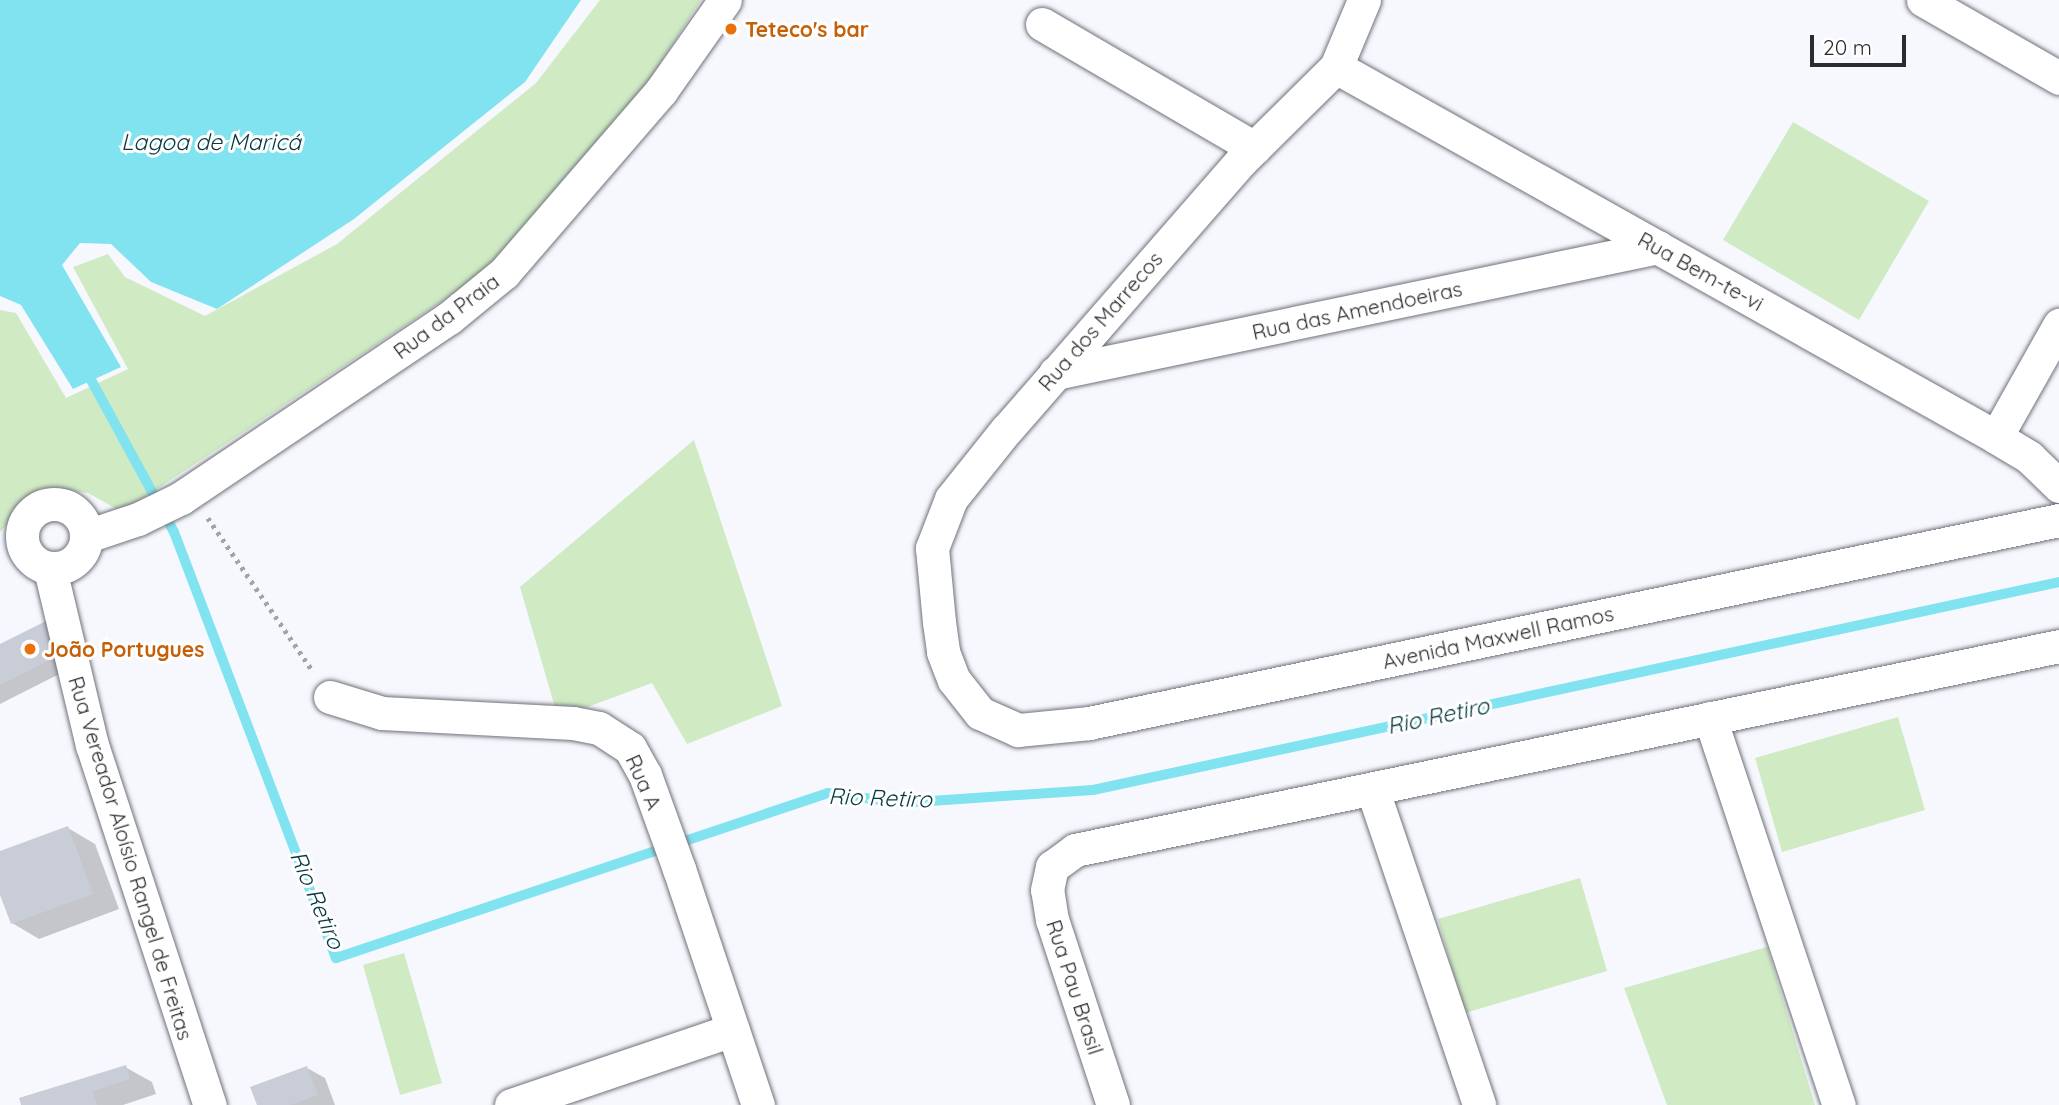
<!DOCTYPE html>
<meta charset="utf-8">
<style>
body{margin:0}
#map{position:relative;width:2059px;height:1105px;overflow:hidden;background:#f7f8fd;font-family:Quicksand,sans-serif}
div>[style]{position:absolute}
.green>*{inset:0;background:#d0eac4}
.water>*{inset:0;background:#82e3f0}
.shadow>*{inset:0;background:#0003}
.stream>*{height:10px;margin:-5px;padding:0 5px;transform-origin:5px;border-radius:5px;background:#82e3f0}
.building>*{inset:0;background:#c8cdd8}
.path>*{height:4.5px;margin-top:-2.25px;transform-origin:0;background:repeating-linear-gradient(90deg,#a3a4a9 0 3.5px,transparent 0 8.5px)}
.roads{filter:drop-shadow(0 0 2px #6e727c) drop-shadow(0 0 2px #6e727c)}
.street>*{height:33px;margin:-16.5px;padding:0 16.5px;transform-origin:16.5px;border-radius:16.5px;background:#fff}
.street>.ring{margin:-16.5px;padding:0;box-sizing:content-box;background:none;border:33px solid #fff;border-radius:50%}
.dots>*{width:19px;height:19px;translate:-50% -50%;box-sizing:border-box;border:4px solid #fff;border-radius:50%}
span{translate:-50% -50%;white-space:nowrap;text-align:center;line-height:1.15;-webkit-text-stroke:6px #fff;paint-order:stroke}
.food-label{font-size:21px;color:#c56008;font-weight:700}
.left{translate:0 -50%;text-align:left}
.street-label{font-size:21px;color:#2b2c31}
.water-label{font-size:23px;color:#0a3a40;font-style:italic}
.scale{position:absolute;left:1810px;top:35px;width:96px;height:32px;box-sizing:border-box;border:4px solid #2b2c31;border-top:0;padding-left:9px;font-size:21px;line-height:24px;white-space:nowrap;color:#2b2c31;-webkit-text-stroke:5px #fff;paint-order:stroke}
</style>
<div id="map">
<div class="green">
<i style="clip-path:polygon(600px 0,701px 0,644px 88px,494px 267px,122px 512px,88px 493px,41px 488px,0 532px,0 310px,16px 313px,66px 398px,128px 369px,73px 267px,108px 254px,125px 277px,205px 316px,337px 244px,536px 83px)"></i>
<i style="clip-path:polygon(1793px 122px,1929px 201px,1859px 320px,1723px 240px)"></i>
<i style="clip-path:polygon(694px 440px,782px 706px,687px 744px,652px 683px,558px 718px,520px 587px)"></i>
<i style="clip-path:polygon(1898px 717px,1925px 810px,1782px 852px,1755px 758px)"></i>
<i style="clip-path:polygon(1580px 878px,1607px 971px,1465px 1013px,1438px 919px)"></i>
<i style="clip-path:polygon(1767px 947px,1815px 1105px,1667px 1105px,1624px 988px)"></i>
<i style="clip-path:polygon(404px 953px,442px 1083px,400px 1095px,363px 965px)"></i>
</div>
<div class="water">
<i style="clip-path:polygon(0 0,581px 0,525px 82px,354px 219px,217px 309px,151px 282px,111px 244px,80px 243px,62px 265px,121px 367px,73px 389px,21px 305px,0 296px)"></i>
</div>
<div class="shadow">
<i style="clip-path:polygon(46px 623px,79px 664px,0 704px,0 646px)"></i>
<i style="clip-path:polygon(68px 828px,95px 844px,119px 909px,39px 939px,12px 923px,0 890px,0 853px)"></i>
<i style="clip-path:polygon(125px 1067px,152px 1082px,156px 1094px,123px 1105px,23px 1105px)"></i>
<i style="clip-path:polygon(307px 1068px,325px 1078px,335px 1105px,259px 1105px)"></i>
</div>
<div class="stream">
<i style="left:90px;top:378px;width:175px;rotate:61.4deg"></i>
<i style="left:174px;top:532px;width:456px;rotate:69.2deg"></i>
<i style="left:336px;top:958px;width:519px;rotate:-18.54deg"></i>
<i style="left:828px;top:793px;width:75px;rotate:7.7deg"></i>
<i style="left:902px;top:803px;width:191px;rotate:-3.9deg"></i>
<i style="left:1093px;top:790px;width:988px;rotate:-12.15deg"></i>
</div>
<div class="building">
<i style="clip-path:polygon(46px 621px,62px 654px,0 685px,0 644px)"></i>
<i style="clip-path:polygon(68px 826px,93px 894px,11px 924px,0 895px,0 851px)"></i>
<i style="clip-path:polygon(126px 1065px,130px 1079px,93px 1091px,97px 1105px,21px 1105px,19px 1098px)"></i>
<i style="clip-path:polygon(307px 1066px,318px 1095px,290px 1105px,257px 1105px,250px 1087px)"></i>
</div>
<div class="path">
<i style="left:208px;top:518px;width:184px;rotate:55.6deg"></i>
</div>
<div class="roads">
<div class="street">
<i style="left:1364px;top:0;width:73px;rotate:112.7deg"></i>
<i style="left:1336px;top:67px;width:134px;rotate:135.3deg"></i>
<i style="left:1241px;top:161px;width:357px;rotate:131.1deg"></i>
<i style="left:1006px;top:430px;width:88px;rotate:128.6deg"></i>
<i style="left:951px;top:499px;width:53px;rotate:111.2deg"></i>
<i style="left:932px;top:548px;width:74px;rotate:84.6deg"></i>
<i style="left:939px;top:622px;width:30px;rotate:82deg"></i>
<i style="left:943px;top:652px;width:30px;rotate:69deg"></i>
<i style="left:954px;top:680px;width:42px;rotate:51.8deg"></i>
<i style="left:980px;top:713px;width:42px;rotate:24.1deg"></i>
<i style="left:1018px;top:730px;width:71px;rotate:-5.6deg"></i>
<i style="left:1089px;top:723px;width:991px;rotate:-11.82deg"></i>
<i style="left:1923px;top:0;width:157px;rotate:29.8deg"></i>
<i style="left:1042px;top:24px;width:246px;rotate:30.3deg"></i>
<i style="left:1336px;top:67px;width:757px;rotate:29.28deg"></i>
<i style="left:1996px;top:437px;width:39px;rotate:31deg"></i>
<i style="left:2029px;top:457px;width:42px;rotate:44deg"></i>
<i style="left:1055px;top:373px;width:616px;rotate:-11.8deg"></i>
<i style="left:1996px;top:437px;width:129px;rotate:-60.6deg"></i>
<i class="ring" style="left:22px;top:504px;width:31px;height:31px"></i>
<i style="left:87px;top:536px;width:54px;rotate:-18.4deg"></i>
<i style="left:138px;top:519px;width:48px;rotate:-26deg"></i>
<i style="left:181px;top:498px;width:323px;rotate:-33.9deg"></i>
<i style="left:449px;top:318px;width:71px;rotate:-39.3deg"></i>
<i style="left:504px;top:273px;width:240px;rotate:-49.2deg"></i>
<i style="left:661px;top:91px;width:111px;rotate:-54.9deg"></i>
<i style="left:50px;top:569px;width:181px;rotate:76.6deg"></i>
<i style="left:92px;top:745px;width:379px;rotate:71.9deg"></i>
<i style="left:330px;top:697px;width:54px;rotate:17.1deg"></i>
<i style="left:382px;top:713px;width:191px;rotate:3deg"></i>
<i style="left:573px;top:723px;width:26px;rotate:11deg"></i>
<i style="left:599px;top:728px;width:37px;rotate:33deg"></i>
<i style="left:630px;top:748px;width:31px;rotate:61deg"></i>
<i style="left:645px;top:775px;width:100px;rotate:70.1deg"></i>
<i style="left:679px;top:869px;width:249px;rotate:71.5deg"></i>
<i style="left:1710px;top:718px;width:408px;rotate:71.6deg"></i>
<i style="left:1373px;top:791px;width:331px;rotate:71.3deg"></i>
<i style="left:511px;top:1105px;width:234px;rotate:-18.7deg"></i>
<i style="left:1113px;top:1105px;width:195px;rotate:-108.2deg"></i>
<i style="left:1052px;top:920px;width:30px;rotate:-99deg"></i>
<i style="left:1047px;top:890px;width:24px;rotate:-78deg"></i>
<i style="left:1052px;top:867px;width:29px;rotate:-36deg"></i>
<i style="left:1075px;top:850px;width:1005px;rotate:-11.71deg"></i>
</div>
</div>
<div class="dots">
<i style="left:731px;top:29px;background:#e8710a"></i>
<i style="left:30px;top:649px;background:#e8710a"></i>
</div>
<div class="food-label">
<span class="left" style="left:745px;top:29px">Teteco's bar</span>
<span class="left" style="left:44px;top:649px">João Portugues</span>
</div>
<div class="street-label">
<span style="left:1701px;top:271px;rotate:29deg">Rua Bem-te-vi</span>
<span style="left:1357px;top:310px;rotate:-12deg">Rua das Amendoeiras</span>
<span style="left:446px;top:316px;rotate:-37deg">Rua da Praia</span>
<span style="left:1100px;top:321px;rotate:-49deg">Rua dos Marrecos</span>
<span style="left:1498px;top:637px;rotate:-12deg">Avenida Maxwell Ramos</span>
<span style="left:644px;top:782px;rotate:66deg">Rua A</span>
<span style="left:131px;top:858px;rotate:73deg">Rua Vereador Aloísio Rangel de Freitas</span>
<span style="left:1075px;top:987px;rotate:72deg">Rua Pau Brasil</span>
</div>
<div class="water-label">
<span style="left:211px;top:142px">Lagoa de Maricá</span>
<span style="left:1438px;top:716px;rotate:-12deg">Rio Retiro</span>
<span style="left:880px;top:798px;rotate:2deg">Rio Retiro</span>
<span style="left:317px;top:900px;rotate:67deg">Rio Retiro</span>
</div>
<div class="scale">20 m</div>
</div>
